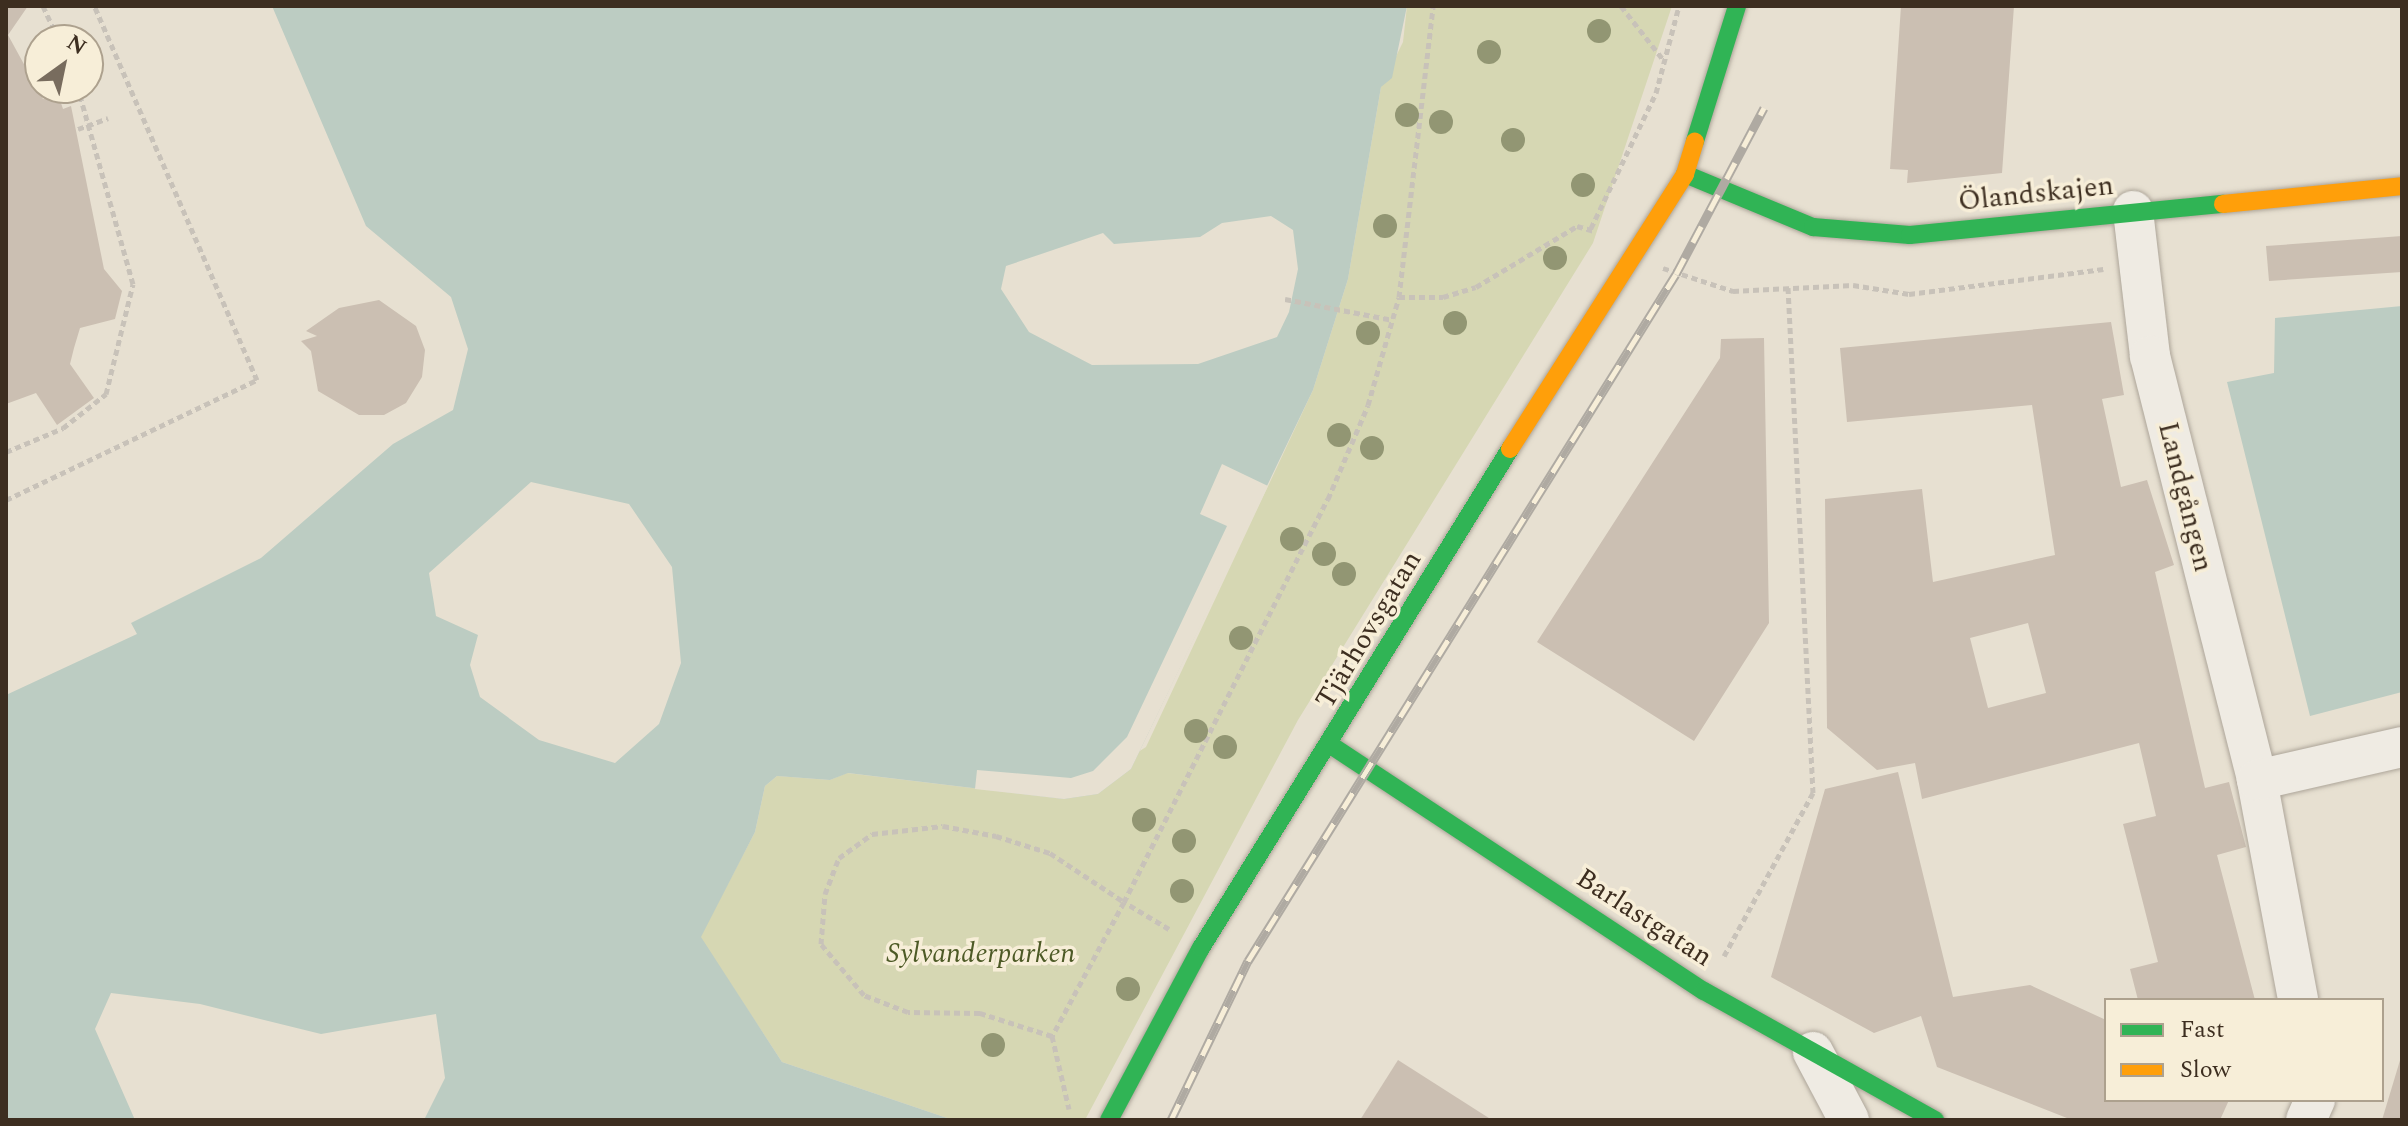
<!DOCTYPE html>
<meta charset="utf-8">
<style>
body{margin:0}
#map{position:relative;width:2408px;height:1126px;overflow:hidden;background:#e7e0d1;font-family:Spectral,serif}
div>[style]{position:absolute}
.green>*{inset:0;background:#d6d7b3}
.water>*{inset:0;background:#bcccc2}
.pier>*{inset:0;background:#e7e0d1}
.building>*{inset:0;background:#cbbfb2}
.path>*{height:5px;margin-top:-2.5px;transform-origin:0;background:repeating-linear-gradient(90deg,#c8c2b9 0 6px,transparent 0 10px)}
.roads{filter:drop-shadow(0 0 2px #ada599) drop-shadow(0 0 2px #ada599)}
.street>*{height:40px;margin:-20px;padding:0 20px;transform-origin:20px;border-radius:20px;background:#efebe3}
.fast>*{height:18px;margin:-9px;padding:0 9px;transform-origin:9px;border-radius:9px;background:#30b455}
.slow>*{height:18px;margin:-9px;padding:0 9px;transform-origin:9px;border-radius:9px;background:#ff9f0a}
.rail>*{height:9px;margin-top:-4.5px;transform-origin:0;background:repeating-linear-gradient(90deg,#f7eed8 0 18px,#afaaa2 0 36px);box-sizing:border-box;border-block:2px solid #afaaa2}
.path-bridge>*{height:5px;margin-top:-2.5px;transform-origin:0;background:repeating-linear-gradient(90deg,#c8c2b9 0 6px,transparent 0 10px)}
.trees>*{width:24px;height:24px;margin:-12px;border-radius:50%;background:#929673}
span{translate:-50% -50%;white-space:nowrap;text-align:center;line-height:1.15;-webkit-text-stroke:7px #f7eed8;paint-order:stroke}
.street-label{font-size:28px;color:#3d2e20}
.park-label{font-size:28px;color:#4d5a26;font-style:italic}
.frame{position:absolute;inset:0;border:8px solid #3d2e20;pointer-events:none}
.legend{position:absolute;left:2104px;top:998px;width:280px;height:104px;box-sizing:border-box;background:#f7eed8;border:2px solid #ada18e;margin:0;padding:10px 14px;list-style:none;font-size:24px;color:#3d2e20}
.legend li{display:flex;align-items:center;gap:16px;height:40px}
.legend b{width:40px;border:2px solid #ada18e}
.north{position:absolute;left:24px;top:24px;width:80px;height:80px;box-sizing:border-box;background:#f7eed8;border:2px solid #ada18e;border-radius:50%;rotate:33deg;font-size:22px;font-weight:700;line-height:32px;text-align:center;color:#3d2e20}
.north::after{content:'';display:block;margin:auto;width:28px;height:36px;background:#786c5e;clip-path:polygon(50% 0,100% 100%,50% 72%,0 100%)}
</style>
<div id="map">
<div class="green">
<i style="clip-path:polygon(1407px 6px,1672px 6px,1593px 243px,1298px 720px,1085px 1120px,953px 1120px,782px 1062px,700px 937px,755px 832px,765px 786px,777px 776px,830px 780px,847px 773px,1064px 799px,1146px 747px,1313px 390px,1348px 279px,1381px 87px,1403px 42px)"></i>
</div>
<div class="water">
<i style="clip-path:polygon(evenodd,272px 6px,1407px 6px,1392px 78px,1381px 87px,1348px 279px,1313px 390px,1131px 769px,1098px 794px,1064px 799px,848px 773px,830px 780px,777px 776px,765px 786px,755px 832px,701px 937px,782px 1062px,953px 1120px,424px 1120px,445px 1078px,436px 1014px,321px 1034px,200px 1004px,111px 993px,95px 1029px,135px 1120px,6px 1120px,6px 695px,137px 634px,131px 623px,261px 558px,393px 444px,453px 410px,468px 349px,451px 297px,366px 226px,272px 6px,1271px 216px,1293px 230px,1298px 269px,1289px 312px,1277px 337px,1198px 364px,1092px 365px,1029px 332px,1001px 289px,1006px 266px,1103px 233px,1114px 244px,1200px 237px,1222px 223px,1271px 216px,272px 6px,531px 482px,629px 504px,672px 567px,681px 663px,659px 724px,615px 763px,539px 740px,480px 697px,470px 665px,478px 635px,436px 616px,429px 573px,531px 482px)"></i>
<i style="clip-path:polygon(2402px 306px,2402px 692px,2310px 716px,2227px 382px,2274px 373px,2275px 318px)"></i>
</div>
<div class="pier">
<i style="clip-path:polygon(1222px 464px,1268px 486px,1131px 769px,1098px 794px,1064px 799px,975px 789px,977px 770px,1071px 778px,1093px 771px,1127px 737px,1227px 526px,1200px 514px)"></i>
</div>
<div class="building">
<i style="clip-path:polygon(6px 6px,28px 6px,8px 35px,43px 99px,58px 94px,63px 109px,71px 106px,104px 269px,122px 291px,115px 319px,80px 328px,74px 348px,70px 364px,94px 398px,57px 425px,36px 393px,6px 404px)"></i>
<i style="clip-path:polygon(1901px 6px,2014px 6px,2002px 173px,1907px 183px,1908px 170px,1890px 169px)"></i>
<i style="clip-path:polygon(2402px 236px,2402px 272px,2269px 281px,2266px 246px)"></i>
<i style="clip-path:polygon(379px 300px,416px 326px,425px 350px,422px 377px,406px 403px,384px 415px,359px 415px,318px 391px,311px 351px,301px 341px,317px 336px,306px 331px,339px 308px)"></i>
<i style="clip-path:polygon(evenodd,2111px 322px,2124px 395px,2102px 399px,2121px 487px,2147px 480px,2174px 565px,2155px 572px,2205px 788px,2229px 782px,2246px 847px,2217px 855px,2255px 1000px,2138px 1000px,2130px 969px,2158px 962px,2123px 824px,2156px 816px,2139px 743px,1922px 799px,1915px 763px,1877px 770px,1827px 728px,1825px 499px,1922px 489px,1933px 582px,2055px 555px,2032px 405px,1847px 422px,1840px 348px,2111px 322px,2028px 623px,2046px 693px,1988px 708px,1970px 638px,2028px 623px)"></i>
<i style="clip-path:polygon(1764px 338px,1769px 623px,1694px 741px,1537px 642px,1720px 358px,1721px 339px)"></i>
<i style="clip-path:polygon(1898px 772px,1953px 997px,2030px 985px,2106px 1020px,2106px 1100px,2229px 1100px,2220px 1120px,2072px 1120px,1937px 1067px,1921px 1016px,1874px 1033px,1771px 977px,1825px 789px)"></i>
<i style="clip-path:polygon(2401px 1057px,2402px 1120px,2382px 1120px)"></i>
<i style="clip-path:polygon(1398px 1060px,1492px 1120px,1360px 1120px)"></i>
</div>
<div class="path">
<i style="left:43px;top:6px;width:38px;rotate:65deg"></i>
<i style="left:1621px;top:6px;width:71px;rotate:51.8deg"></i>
<i style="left:1591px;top:228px;width:150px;rotate:-64.3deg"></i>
<i style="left:1656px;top:93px;width:90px;rotate:-75.2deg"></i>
<i style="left:1663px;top:268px;width:74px;rotate:18.2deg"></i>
<i style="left:1733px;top:291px;width:120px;rotate:-2.9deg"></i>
<i style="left:1853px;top:285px;width:57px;rotate:9.1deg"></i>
<i style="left:1909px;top:294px;width:196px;rotate:-7.3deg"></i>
<i style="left:1399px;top:297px;width:44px"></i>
<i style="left:1443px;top:297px;width:34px;rotate:-17deg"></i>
<i style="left:1476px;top:287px;width:118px;rotate:-31.1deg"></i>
<i style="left:1577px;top:226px;width:19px;rotate:16deg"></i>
<i style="left:1285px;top:299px;width:110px;rotate:11deg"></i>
<i style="left:6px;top:452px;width:62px;rotate:-22.8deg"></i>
<i style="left:63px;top:428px;width:55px;rotate:-38.3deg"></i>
<i style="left:106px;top:394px;width:113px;rotate:-76.2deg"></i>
<i style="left:133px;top:284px;width:204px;rotate:-105.7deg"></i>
<i style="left:6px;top:500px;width:278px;rotate:-25.6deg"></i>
<i style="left:257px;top:380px;width:408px;rotate:-113.5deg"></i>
<i style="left:1169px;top:929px;width:52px;rotate:-149deg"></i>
<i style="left:1124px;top:902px;width:152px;rotate:118.2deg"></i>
<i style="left:1052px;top:1036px;width:76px;rotate:-162.3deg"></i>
<i style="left:980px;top:1013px;width:72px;rotate:-179.2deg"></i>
<i style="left:908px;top:1012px;width:47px;rotate:-158.9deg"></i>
<i style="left:864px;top:995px;width:67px;rotate:-130.1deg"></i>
<i style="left:821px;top:944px;width:50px;rotate:-85.4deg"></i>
<i style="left:825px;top:894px;width:39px;rotate:-69deg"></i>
<i style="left:839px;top:858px;width:41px;rotate:-36deg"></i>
<i style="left:872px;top:834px;width:71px;rotate:-6.4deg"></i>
<i style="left:943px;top:826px;width:54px;rotate:10.7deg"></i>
<i style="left:996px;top:836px;width:57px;rotate:17.5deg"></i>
<i style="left:1050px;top:853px;width:89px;rotate:33.5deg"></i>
<i style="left:1124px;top:902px;width:452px;rotate:-63.2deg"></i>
<i style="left:1328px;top:499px;width:102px;rotate:-66.9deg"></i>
<i style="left:1368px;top:405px;width:112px;rotate:-74deg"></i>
<i style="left:1399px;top:297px;width:293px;rotate:-83.3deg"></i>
<i style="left:1724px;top:956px;width:186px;rotate:-61.4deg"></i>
<i style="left:1813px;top:793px;width:506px;rotate:-92.83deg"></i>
<i style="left:1052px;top:1036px;width:75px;rotate:76.9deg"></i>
</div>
<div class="roads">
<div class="street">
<i style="left:2133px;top:211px;width:146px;rotate:83.3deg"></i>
<i style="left:2150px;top:356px;width:437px;rotate:75.8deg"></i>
<i style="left:2257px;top:780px;width:224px;rotate:79.4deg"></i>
<i style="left:2257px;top:780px;width:149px;rotate:-12.8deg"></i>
<i style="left:1813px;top:1052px;width:77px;rotate:62.1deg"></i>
<i style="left:2306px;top:1120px;width:22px;rotate:-66deg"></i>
</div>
<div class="fast">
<i style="left:1695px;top:141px;width:141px;rotate:-72.7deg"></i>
<i style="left:1685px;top:174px;width:139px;rotate:22.5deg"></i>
<i style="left:1813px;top:227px;width:97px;rotate:4.7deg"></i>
<i style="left:1910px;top:235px;width:315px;rotate:-5.7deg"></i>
<i style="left:1332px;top:746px;width:445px;rotate:33.4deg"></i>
<i style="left:1704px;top:991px;width:265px;rotate:29.2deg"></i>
<i style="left:1109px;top:1120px;width:195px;rotate:-61.9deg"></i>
<i style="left:1201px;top:948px;width:587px;rotate:-58.23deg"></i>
</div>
<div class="slow">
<i style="left:2223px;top:204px;width:180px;rotate:-5.7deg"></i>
<i style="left:1510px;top:449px;width:326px;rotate:-57.5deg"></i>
<i style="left:1685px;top:174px;width:34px;rotate:-73deg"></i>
</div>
</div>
<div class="rail">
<i style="left:1171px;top:1120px;width:177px;rotate:-64.2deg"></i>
<i style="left:1248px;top:961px;width:809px;rotate:-58.08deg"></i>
<i style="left:1676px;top:274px;width:188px;rotate:-62.1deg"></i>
</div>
<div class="path-bridge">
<i style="left:78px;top:129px;width:32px;rotate:-20deg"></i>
</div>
<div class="trees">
<i style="left:1599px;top:31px"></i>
<i style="left:1489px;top:52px"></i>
<i style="left:1407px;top:115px"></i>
<i style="left:1441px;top:122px"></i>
<i style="left:1513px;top:140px"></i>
<i style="left:1583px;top:185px"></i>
<i style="left:1385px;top:226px"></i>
<i style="left:1555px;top:258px"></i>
<i style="left:1455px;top:323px"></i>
<i style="left:1368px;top:333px"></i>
<i style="left:1339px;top:435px"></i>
<i style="left:1372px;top:448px"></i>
<i style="left:1292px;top:539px"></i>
<i style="left:1324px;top:554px"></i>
<i style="left:1344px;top:574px"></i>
<i style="left:1241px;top:638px"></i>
<i style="left:1196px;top:731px"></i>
<i style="left:1225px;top:747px"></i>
<i style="left:1144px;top:820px"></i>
<i style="left:1184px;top:841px"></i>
<i style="left:1182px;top:891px"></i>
<i style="left:1128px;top:989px"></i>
<i style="left:993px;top:1045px"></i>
</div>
<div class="street-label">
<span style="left:2036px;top:194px;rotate:-6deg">Ölandskajen</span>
<span style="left:2185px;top:497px;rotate:76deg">Landgången</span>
<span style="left:1369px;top:630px;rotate:-59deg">Tjärhovsgatan</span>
<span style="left:1644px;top:918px;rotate:33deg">Barlastgatan</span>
</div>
<div class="park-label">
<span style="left:981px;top:954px">Sylvanderparken</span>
</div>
<div class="frame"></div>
<ul class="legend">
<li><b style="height:10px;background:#30b455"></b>Fast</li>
<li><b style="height:10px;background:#ff9f0a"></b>Slow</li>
</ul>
<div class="north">N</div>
</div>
